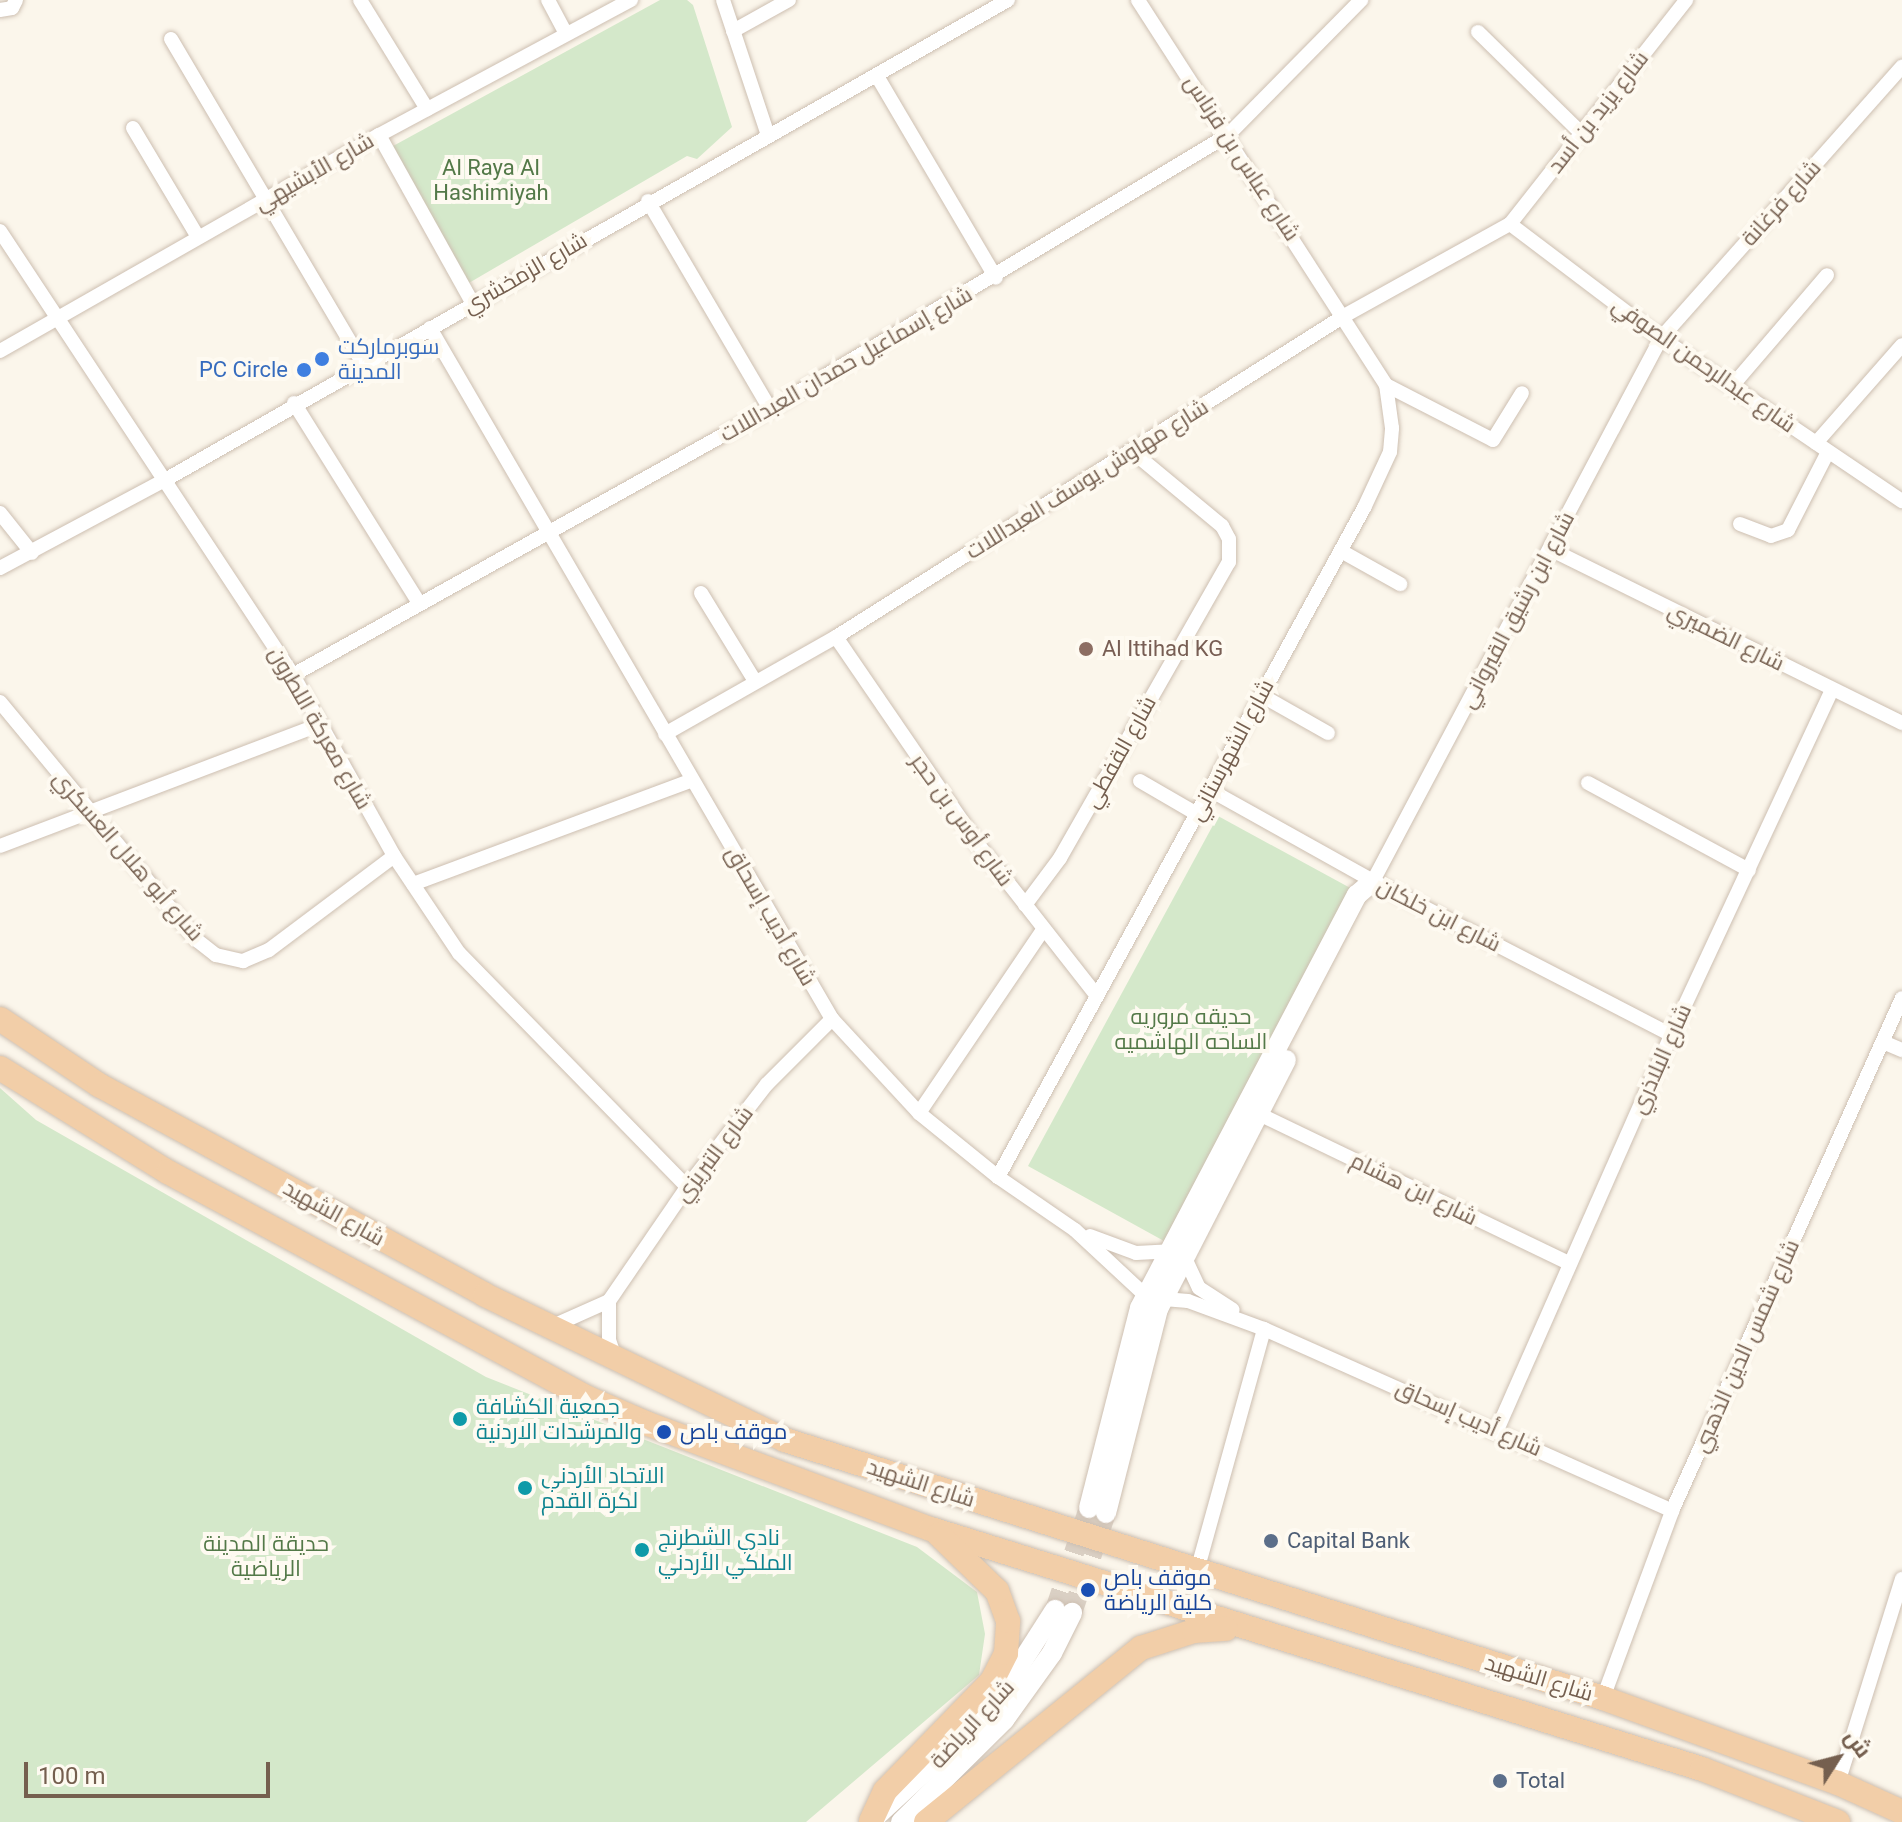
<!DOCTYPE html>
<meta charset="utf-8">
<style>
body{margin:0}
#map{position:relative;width:1902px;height:1822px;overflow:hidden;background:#fbf6eb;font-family:Roboto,Cairo,sans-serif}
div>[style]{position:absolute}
.green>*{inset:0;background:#d4e8ca}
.secondary-tunnel>*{height:20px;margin-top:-10px;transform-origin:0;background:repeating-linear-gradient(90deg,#dad0c4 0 20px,transparent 0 30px)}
.roads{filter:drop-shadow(0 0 2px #cdbfb1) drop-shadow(0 0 2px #cdbfb1)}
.minor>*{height:14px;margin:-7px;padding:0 7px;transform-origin:7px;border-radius:7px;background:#fff}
.secondary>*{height:20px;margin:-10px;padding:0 10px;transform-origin:10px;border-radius:10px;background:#fff}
.trunk>*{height:24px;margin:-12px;padding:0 12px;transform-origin:12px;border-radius:12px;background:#f2cea8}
.dots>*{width:22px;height:22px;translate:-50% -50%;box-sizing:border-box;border:4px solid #fefaf1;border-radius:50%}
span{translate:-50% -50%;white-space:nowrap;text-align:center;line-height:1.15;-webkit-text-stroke:8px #fefaf1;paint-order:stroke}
.street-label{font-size:22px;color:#755f4f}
.park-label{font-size:22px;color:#537948}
.shop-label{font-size:22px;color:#366cbe}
.left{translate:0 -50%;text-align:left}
.right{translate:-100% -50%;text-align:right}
.education-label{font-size:22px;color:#785e54}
.culture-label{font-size:22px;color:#0d838f}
.transit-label{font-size:22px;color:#164399}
.service-label{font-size:22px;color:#4e5e75}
.north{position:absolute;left:1798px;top:1718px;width:80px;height:80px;-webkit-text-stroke:6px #fefaf1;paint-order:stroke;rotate:54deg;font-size:22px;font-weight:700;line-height:32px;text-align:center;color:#755f4f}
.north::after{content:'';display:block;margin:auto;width:28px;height:36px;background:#755f4f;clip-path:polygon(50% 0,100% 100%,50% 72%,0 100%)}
.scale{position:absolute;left:24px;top:1762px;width:246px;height:36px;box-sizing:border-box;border:4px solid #755f4f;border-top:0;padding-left:10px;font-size:24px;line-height:28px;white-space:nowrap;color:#755f4f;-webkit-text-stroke:6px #fefaf1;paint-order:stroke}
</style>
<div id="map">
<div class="green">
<i style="clip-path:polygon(660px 0,687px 0,693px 5px,732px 127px,697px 159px,687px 156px,462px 287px,384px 151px)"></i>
<i style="clip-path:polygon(1218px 816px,1354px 890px,1164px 1241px,1028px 1166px)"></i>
<i style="clip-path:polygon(0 1088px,36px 1120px,486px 1377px,917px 1547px,977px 1592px,985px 1634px,979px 1675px,806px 1822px,0 1822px)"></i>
</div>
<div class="secondary-tunnel">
<i style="left:1055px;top:1610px;width:108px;rotate:-71.6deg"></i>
<i style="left:1072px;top:1613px;width:106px;rotate:-71.2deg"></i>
</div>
<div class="roads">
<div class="minor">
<i style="left:360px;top:0;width:128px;rotate:58.4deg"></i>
<i style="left:548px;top:0;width:38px;rotate:62deg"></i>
<i style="left:723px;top:0;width:142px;rotate:71.6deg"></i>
<i style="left:0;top:10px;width:12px;rotate:-9deg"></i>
<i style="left:12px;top:8px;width:9px;rotate:-63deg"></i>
<i style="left:733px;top:31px;width:64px;rotate:-29deg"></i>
<i style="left:1478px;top:32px;width:144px;rotate:44.4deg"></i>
<i style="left:171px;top:39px;width:377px;rotate:59.4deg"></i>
<i style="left:877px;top:76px;width:234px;rotate:59.5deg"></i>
<i style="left:133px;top:128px;width:127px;rotate:59.2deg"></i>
<i style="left:379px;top:135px;width:193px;rotate:60.9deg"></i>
<i style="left:648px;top:201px;width:241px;rotate:59.6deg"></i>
<i style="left:1510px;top:224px;width:189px;rotate:37.1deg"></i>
<i style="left:1661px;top:338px;width:291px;rotate:34.1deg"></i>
<i style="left:0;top:231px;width:532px;rotate:56.58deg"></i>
<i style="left:293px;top:675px;width:207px;rotate:60.8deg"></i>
<i style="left:394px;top:856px;width:117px;rotate:56.2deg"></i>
<i style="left:459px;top:953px;width:327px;rotate:45.7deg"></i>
<i style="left:430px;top:328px;width:799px;rotate:59.81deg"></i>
<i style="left:832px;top:1019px;width:128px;rotate:47.2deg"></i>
<i style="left:919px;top:1113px;width:102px;rotate:39deg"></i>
<i style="left:998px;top:1177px;width:93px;rotate:34.5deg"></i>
<i style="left:1075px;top:1230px;width:97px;rotate:42.9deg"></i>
<i style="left:0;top:351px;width:436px;rotate:-29.7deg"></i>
<i style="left:379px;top:135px;width:286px;rotate:-28.2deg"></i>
<i style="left:1386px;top:385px;width:120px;rotate:27.2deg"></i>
<i style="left:1493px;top:440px;width:55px;rotate:-58.3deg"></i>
<i style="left:1732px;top:386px;width:146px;rotate:-49.4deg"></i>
<i style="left:294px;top:403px;width:236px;rotate:58deg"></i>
<i style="left:1816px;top:443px;width:130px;rotate:-48.7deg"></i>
<i style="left:0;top:513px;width:51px;rotate:51.3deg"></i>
<i style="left:1740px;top:524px;width:33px;rotate:21deg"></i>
<i style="left:1771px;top:536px;width:18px;rotate:-19deg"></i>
<i style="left:1788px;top:530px;width:88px;rotate:-62.9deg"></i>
<i style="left:1550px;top:549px;width:393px;rotate:26.3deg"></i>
<i style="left:1341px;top:551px;width:68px;rotate:29.2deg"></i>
<i style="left:0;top:568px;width:187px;rotate:-28.1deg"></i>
<i style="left:165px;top:480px;width:970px;rotate:-29.66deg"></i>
<i style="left:701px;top:593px;width:103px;rotate:58.5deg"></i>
<i style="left:836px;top:637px;width:250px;rotate:55.6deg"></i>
<i style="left:977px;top:843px;width:194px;rotate:51.9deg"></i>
<i style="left:293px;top:675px;width:546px;rotate:-29.15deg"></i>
<i style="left:770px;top:409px;width:534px;rotate:-30.89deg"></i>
<i style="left:1228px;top:135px;width:190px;rotate:-45.4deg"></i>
<i style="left:1261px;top:695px;width:77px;rotate:29.6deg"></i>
<i style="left:0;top:702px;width:310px;rotate:50.4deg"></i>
<i style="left:198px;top:941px;width:23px;rotate:38deg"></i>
<i style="left:216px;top:955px;width:28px;rotate:13deg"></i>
<i style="left:243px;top:961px;width:28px;rotate:-23deg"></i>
<i style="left:269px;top:950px;width:156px;rotate:-36.9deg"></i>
<i style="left:665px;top:734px;width:197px;rotate:-29.6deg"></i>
<i style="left:836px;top:637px;width:601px;rotate:-32.29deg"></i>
<i style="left:1344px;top:316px;width:190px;rotate:-29deg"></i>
<i style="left:1510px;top:224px;width:285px;rotate:-51.8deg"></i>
<i style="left:1140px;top:781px;width:66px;rotate:30.1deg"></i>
<i style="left:1588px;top:783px;width:183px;rotate:28.4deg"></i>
<i style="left:1210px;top:790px;width:187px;rotate:29.2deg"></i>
<i style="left:1373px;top:881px;width:335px;rotate:27.3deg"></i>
<i style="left:0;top:846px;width:343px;rotate:-20.8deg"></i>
<i style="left:1373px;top:881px;width:615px;rotate:-62.06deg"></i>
<i style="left:1661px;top:338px;width:363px;rotate:-48.4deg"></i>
<i style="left:413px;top:884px;width:298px;rotate:-20.4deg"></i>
<i style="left:1025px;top:905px;width:59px;rotate:-53.3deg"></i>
<i style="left:1060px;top:858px;width:341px;rotate:-60.3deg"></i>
<i style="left:1229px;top:562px;width:23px;rotate:-90deg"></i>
<i style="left:1229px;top:539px;width:15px;rotate:-118deg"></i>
<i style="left:1222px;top:526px;width:116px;rotate:-140.3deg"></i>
<i style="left:1883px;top:1042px;width:21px;rotate:23deg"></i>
<i style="left:919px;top:1113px;width:221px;rotate:-55.9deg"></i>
<i style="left:1259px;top:1114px;width:345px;rotate:25.7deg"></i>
<i style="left:998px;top:1177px;width:763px;rotate:-61.32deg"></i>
<i style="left:1364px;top:508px;width:62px;rotate:-65.1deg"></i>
<i style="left:1390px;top:452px;width:24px;rotate:-85deg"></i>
<i style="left:1392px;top:428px;width:43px;rotate:-97.9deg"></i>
<i style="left:1386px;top:385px;width:458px;rotate:-122.8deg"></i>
<i style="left:1090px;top:1236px;width:49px;rotate:20.3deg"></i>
<i style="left:1136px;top:1253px;width:34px;rotate:-3deg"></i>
<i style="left:1184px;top:1256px;width:35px;rotate:65deg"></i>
<i style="left:1199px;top:1288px;width:40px;rotate:32.9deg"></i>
<i style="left:1164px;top:1299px;width:24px;rotate:5deg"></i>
<i style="left:1188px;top:1301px;width:81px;rotate:20.2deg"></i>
<i style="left:1264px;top:1329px;width:447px;rotate:24deg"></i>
<i style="left:609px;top:1301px;width:39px;rotate:90deg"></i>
<i style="left:609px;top:1340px;width:21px;rotate:71deg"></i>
<i style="left:553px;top:1326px;width:61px;rotate:-24.1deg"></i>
<i style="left:609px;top:1301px;width:138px;rotate:-55.6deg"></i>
<i style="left:687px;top:1187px;width:130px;rotate:-52.2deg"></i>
<i style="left:767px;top:1084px;width:92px;rotate:-45deg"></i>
<i style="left:1497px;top:1430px;width:432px;rotate:-66.2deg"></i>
<i style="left:1671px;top:1035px;width:381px;rotate:-65deg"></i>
<i style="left:1197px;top:1571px;width:251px;rotate:-74.5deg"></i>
<i style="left:1603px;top:1698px;width:199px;rotate:-69.7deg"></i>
<i style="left:1672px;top:1511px;width:562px;rotate:-65.85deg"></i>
<i style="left:1838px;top:1783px;width:214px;rotate:-72.6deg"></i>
</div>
<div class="secondary">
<i style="left:1089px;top:1508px;width:206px;rotate:-75.7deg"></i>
<i style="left:1140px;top:1308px;width:467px;rotate:-62.3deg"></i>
<i style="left:1357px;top:895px;width:21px;rotate:-41deg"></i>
<i style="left:1106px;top:1513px;width:211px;rotate:-75.7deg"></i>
<i style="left:1158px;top:1309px;width:280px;rotate:-62.8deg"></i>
<i style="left:873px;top:1819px;width:161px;rotate:-42.7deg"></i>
<i style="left:991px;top:1710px;width:119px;rotate:-57.4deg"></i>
<i style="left:901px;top:1822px;width:145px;rotate:-44.7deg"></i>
<i style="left:1004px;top:1720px;width:82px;rotate:-54.4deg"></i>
<i style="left:1052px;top:1653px;width:45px;rotate:-63.4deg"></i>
</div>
<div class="trunk">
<i style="left:0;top:1019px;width:119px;rotate:33.7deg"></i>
<i style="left:99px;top:1085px;width:439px;rotate:28.5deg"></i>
<i style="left:485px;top:1295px;width:333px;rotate:25.8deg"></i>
<i style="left:785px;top:1440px;width:858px;rotate:17.51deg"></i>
<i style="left:1603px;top:1698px;width:250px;rotate:19.9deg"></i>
<i style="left:1838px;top:1783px;width:70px;rotate:24.4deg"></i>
<i style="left:0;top:1068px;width:198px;rotate:31.8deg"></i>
<i style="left:168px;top:1172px;width:477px;rotate:28.3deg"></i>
<i style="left:588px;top:1398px;width:65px;rotate:23.4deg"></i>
<i style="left:648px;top:1424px;width:302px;rotate:20.4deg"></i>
<i style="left:931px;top:1529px;width:807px;rotate:17.29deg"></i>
<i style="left:1702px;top:1769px;width:146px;rotate:21.3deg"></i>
<i style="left:871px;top:1821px;width:33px;rotate:-65deg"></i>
<i style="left:885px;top:1791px;width:153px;rotate:-45.8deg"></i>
<i style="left:992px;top:1681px;width:31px;rotate:-63deg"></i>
<i style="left:1006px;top:1653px;width:32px;rotate:-86deg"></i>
<i style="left:1008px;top:1621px;width:32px;rotate:-110deg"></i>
<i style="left:997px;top:1591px;width:81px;rotate:-136deg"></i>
<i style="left:926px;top:1822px;width:277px;rotate:-39deg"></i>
<i style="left:1141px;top:1648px;width:56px;rotate:-17.8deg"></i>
<i style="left:1194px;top:1631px;width:32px;rotate:-4deg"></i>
</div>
</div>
<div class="dots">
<i style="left:322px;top:359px;background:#3f7fe0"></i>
<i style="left:304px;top:370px;background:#3f7fe0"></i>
<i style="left:1086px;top:649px;background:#8d6e63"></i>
<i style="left:460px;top:1419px;background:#0f9aa8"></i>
<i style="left:664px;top:1432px;background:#1a4fb4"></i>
<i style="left:525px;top:1488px;background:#0f9aa8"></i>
<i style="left:1271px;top:1541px;background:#5c6f8a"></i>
<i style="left:642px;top:1550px;background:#0f9aa8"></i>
<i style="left:1088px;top:1590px;background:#1a4fb4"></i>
<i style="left:1500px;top:1781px;background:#5c6f8a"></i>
</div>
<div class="street-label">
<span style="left:1598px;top:112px;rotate:-52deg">شارع يزيد بن أسد</span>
<span style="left:1242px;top:158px;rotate:57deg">شارع عباس بن فرناس</span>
<span style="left:314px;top:172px;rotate:-30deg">شارع الأبشيهي</span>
<span style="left:1781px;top:203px;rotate:-48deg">شارع فرغانة</span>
<span style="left:525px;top:273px;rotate:-30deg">شارع الزمخشري</span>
<span style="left:846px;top:364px;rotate:-30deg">شارع إسماعيل حمدان العبداللات</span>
<span style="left:1704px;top:365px;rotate:35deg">شارع عبدالرحمن الصوفي</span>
<span style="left:1087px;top:479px;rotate:-32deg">شارع مهاوش يوسف العبداللات</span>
<span style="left:1517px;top:610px;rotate:-62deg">شارع ابن رشيق القيرواني</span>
<span style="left:1726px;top:637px;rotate:26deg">شارع الضميري</span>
<span style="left:320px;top:728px;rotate:60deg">شارع معركة اللطرون</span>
<span style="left:1231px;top:750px;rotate:-62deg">شارع الشهرستاني</span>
<span style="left:1120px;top:752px;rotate:-61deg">شارع القفطي</span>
<span style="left:962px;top:820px;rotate:54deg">شارع أوس بن حجر</span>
<span style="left:128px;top:856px;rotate:49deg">شارع أبو هلال العسكري</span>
<span style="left:1439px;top:915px;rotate:27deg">شارع ابن خلكان</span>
<span style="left:771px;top:916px;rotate:60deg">شارع أديب إسحاق</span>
<span style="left:1661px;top:1059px;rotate:-66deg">شارع البلاذري</span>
<span style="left:714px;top:1154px;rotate:-53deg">شارع التبريزي</span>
<span style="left:1414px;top:1189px;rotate:26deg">شارع ابن هشام</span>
<span style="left:334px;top:1213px;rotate:29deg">شارع الشهيد</span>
<span style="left:1746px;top:1346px;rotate:-66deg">شارع شمس الدين الذهبي</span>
<span style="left:1469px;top:1418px;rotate:24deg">شارع أديب إسحاق</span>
<span style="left:921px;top:1483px;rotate:18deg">شارع الشهيد</span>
<span style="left:1539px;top:1678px;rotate:17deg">شارع الشهيد</span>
<span style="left:972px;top:1724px;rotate:-47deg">شارع الرياضة</span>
</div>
<div class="park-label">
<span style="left:491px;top:180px">Al Raya Al<br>Hashimiyah</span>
<span style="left:1191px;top:1029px">حديقه مروريه<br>الساحه الهاشميه</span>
<span style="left:266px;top:1556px">حديقة المدينة<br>الرياضية</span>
</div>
<div class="shop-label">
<span class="left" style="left:338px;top:359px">سوبرماركت<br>المدينة</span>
<span class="right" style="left:288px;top:370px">PC Circle</span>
</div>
<div class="education-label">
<span class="left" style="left:1102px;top:649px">Al Ittihad KG</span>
</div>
<div class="culture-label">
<span class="left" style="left:476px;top:1419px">جمعية الكشافة<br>والمرشدات الاردنية</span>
<span class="left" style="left:541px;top:1488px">الاتحاد الأردني<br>لكرة القدم</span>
<span class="left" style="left:658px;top:1550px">نادي الشطرنج<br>الملكي الأردني</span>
</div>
<div class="transit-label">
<span class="left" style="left:680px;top:1432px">موقف باص</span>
<span class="left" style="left:1104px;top:1590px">موقف باص<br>كلية الرياضة</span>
</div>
<div class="service-label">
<span class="left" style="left:1287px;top:1541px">Capital Bank</span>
<span class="left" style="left:1516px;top:1781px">Total</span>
</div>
<div class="north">ش</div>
<div class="scale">100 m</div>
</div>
